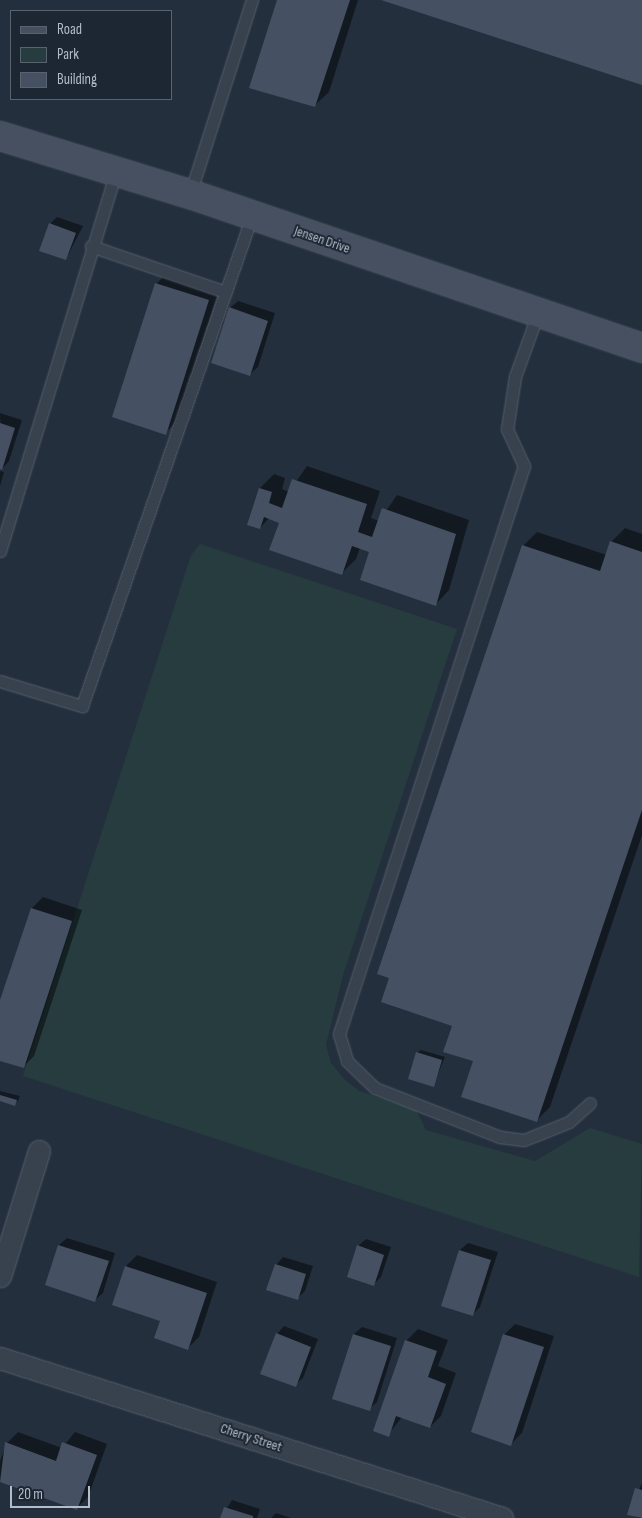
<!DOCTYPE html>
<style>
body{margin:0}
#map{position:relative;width:642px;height:1518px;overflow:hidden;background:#242f3e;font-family:"Sofia Sans Condensed",sans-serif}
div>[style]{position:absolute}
.green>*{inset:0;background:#263c3f}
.shadow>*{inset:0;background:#0007}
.building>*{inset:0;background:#455162}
.roads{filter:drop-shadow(0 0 1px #565f6c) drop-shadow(0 0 1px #565f6c)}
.service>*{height:11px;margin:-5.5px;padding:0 5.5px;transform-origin:5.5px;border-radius:5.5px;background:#38414e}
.minor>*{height:21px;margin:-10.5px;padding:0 10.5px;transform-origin:10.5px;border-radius:10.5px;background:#38414e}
.secondary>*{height:28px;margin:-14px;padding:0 14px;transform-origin:14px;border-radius:14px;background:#465061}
span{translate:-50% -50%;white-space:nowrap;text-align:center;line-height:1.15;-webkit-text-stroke:4px #1d2633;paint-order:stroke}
.street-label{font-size:14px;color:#b4bcc9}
.legend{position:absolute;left:10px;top:10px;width:162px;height:90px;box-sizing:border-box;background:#1d2633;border:1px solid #59626f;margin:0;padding:6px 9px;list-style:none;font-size:15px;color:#b4bcc9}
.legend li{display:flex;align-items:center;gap:10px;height:25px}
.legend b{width:25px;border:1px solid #59626f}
.scale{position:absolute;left:10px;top:1486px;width:80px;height:22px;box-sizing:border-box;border:2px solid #b4bcc9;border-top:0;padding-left:6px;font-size:15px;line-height:18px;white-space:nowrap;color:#b4bcc9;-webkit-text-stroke:4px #1d2633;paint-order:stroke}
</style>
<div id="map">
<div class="green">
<i style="clip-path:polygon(200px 544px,457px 629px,343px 975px,326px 1045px,331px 1063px,344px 1079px,359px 1091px,416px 1110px,426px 1130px,535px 1161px,590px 1128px,642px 1144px,639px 1277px,23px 1076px,191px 555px)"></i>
</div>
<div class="shadow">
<i style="clip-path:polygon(278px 0,358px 0,329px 92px,315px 105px)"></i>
<i style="clip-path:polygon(57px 217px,83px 226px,66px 259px,50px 224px)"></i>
<i style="clip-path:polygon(167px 273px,219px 289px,176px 422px,165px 433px,156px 284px)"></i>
<i style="clip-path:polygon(238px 301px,275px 313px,258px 367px,250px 374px,230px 308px)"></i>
<i style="clip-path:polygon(0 413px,22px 420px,9px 461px,2px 469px)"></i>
<i style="clip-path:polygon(307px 466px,380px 491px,371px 518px,379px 521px,397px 495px,469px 520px,449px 590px,436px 604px,371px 551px,360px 548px,356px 559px,342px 573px,280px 522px,269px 518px,260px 528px,248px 524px,260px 488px,274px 474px,285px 478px,282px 489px,289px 492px)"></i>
<i style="clip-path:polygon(0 471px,4px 472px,0 486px)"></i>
<i style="clip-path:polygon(625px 528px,642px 534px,642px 835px,550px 1107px,536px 1121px,474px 1061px,453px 1025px,523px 546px,537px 532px,607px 555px,611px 542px)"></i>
<i style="clip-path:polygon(43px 897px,82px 910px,34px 1056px,23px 1067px,0 1059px,0 1004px,32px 908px)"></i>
<i style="clip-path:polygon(421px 1050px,445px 1057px,433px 1086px,417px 1053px)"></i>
<i style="clip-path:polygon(0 1091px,20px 1096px,18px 1101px,14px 1104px,0 1100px)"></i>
<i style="clip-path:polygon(67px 1238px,115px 1253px,103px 1293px,95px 1300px,59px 1245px)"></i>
<i style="clip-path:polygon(366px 1239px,391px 1247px,381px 1277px,374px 1284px,358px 1246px)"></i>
<i style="clip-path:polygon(468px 1243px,498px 1252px,480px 1307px,472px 1315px,442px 1305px,460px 1250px)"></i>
<i style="clip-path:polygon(137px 1255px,217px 1282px,199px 1337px,188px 1348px,161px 1320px,126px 1266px)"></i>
<i style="clip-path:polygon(283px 1257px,313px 1266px,305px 1291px,297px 1299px,276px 1265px)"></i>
<i style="clip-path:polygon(515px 1324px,554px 1336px,522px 1433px,511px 1444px,504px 1335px)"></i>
<i style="clip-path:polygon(284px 1326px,318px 1339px,303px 1378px,295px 1385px,277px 1334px)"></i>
<i style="clip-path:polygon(362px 1327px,397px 1338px,377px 1402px,369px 1409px,334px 1398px,354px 1334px)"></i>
<i style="clip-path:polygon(418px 1329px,448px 1340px,438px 1366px,456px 1373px,441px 1416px,430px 1427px,402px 1417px,388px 1435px,374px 1430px,407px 1340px)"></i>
<i style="clip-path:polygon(18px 1432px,62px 1448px,75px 1432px,107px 1444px,88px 1497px,77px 1508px,0 1481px,0 1461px,7px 1443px)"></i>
<i style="clip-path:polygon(642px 1483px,642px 1518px,639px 1518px,628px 1515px)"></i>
<i style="clip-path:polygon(232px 1500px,260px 1509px,257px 1518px,221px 1518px)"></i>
<i style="clip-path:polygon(276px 1513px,291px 1518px,271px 1518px)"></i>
</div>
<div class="building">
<i style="clip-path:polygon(277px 0,350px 0,315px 107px,249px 88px)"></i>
<i style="clip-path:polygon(381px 0,642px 0,642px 85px)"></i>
<i style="clip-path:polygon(49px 223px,76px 233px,66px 260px,39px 251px)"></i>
<i style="clip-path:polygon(155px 283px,209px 300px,166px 435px,112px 417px)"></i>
<i style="clip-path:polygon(229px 307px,268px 321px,250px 376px,211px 363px)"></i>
<i style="clip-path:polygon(0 423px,15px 428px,2px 470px,0 469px)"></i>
<i style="clip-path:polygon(292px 479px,367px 504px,358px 532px,372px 537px,382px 508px,456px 534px,436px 606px,360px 580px,369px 552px,352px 546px,342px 575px,269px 550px,279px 523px,264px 517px,260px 529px,247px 525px,259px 488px,272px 492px,269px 503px,282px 508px)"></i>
<i style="clip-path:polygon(610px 541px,642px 552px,642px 810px,537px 1122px,461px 1097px,473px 1061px,443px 1052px,452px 1026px,381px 1002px,389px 978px,377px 974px,522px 545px,600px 571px)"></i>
<i style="clip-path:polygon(31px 908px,72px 921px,24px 1068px,0 1061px,0 1000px)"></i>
<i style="clip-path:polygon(416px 1052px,442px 1060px,434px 1087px,408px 1079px)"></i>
<i style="clip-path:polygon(0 1095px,17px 1100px,15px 1106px,0 1101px)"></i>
<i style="clip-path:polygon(58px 1245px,109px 1261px,95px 1302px,45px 1285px)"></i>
<i style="clip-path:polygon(357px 1245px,384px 1255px,374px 1286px,347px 1277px)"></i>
<i style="clip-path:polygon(459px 1250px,491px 1260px,473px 1316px,441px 1306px)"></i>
<i style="clip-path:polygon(275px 1264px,306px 1274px,298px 1300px,266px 1290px)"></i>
<i style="clip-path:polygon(125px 1266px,207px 1293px,188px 1350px,154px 1338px,160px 1321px,112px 1305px)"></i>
<i style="clip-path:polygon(276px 1333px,311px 1347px,296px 1387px,260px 1374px)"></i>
<i style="clip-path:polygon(353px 1334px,391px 1346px,370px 1411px,332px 1399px)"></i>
<i style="clip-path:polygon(503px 1334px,544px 1347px,511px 1446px,471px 1432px)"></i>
<i style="clip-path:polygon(405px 1340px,437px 1351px,428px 1377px,446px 1384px,430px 1428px,396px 1416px,389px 1437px,373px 1431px)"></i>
<i style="clip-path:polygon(5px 1442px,56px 1461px,62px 1442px,97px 1455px,77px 1510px,0 1482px)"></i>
<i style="clip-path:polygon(635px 1488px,642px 1490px,642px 1518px,627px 1515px)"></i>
<i style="clip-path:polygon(224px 1507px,253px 1516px,253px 1518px,220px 1518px)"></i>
</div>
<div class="roads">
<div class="service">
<i style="left:190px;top:194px;width:204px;rotate:-72.3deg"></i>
<i style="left:91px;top:246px;width:142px;rotate:18.9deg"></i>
<i style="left:538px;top:313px;width:68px;rotate:109.8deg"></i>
<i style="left:515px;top:377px;width:53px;rotate:98.7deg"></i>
<i style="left:507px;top:429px;width:41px;rotate:65.3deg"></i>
<i style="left:524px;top:466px;width:597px;rotate:108.04deg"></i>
<i style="left:339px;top:1034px;width:28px;rotate:73deg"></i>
<i style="left:347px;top:1061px;width:39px;rotate:44deg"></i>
<i style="left:375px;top:1088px;width:134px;rotate:21.4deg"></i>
<i style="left:500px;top:1137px;width:24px;rotate:7deg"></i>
<i style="left:524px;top:1140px;width:48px;rotate:-21.8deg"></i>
<i style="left:569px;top:1122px;width:28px;rotate:-42deg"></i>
<i style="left:0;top:551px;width:396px;rotate:-73deg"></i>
<i style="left:0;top:681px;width:86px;rotate:17deg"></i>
<i style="left:82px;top:706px;width:519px;rotate:-70.87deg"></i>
</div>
<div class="minor">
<i style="left:0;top:1276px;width:131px;rotate:-72.7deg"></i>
<i style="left:0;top:1358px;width:527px;rotate:17.68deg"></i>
</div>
<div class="secondary">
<i style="left:0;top:136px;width:199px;rotate:17deg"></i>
<i style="left:190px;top:194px;width:478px;rotate:18.8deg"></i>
</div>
</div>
<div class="street-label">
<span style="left:322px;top:240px;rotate:19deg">Jensen Drive</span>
<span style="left:251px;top:1438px;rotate:18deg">Cherry Street</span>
</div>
<ul class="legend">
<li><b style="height:6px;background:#465061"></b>Road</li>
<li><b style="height:14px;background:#263c3f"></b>Park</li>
<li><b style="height:14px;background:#455162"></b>Building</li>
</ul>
<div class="scale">20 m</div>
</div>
